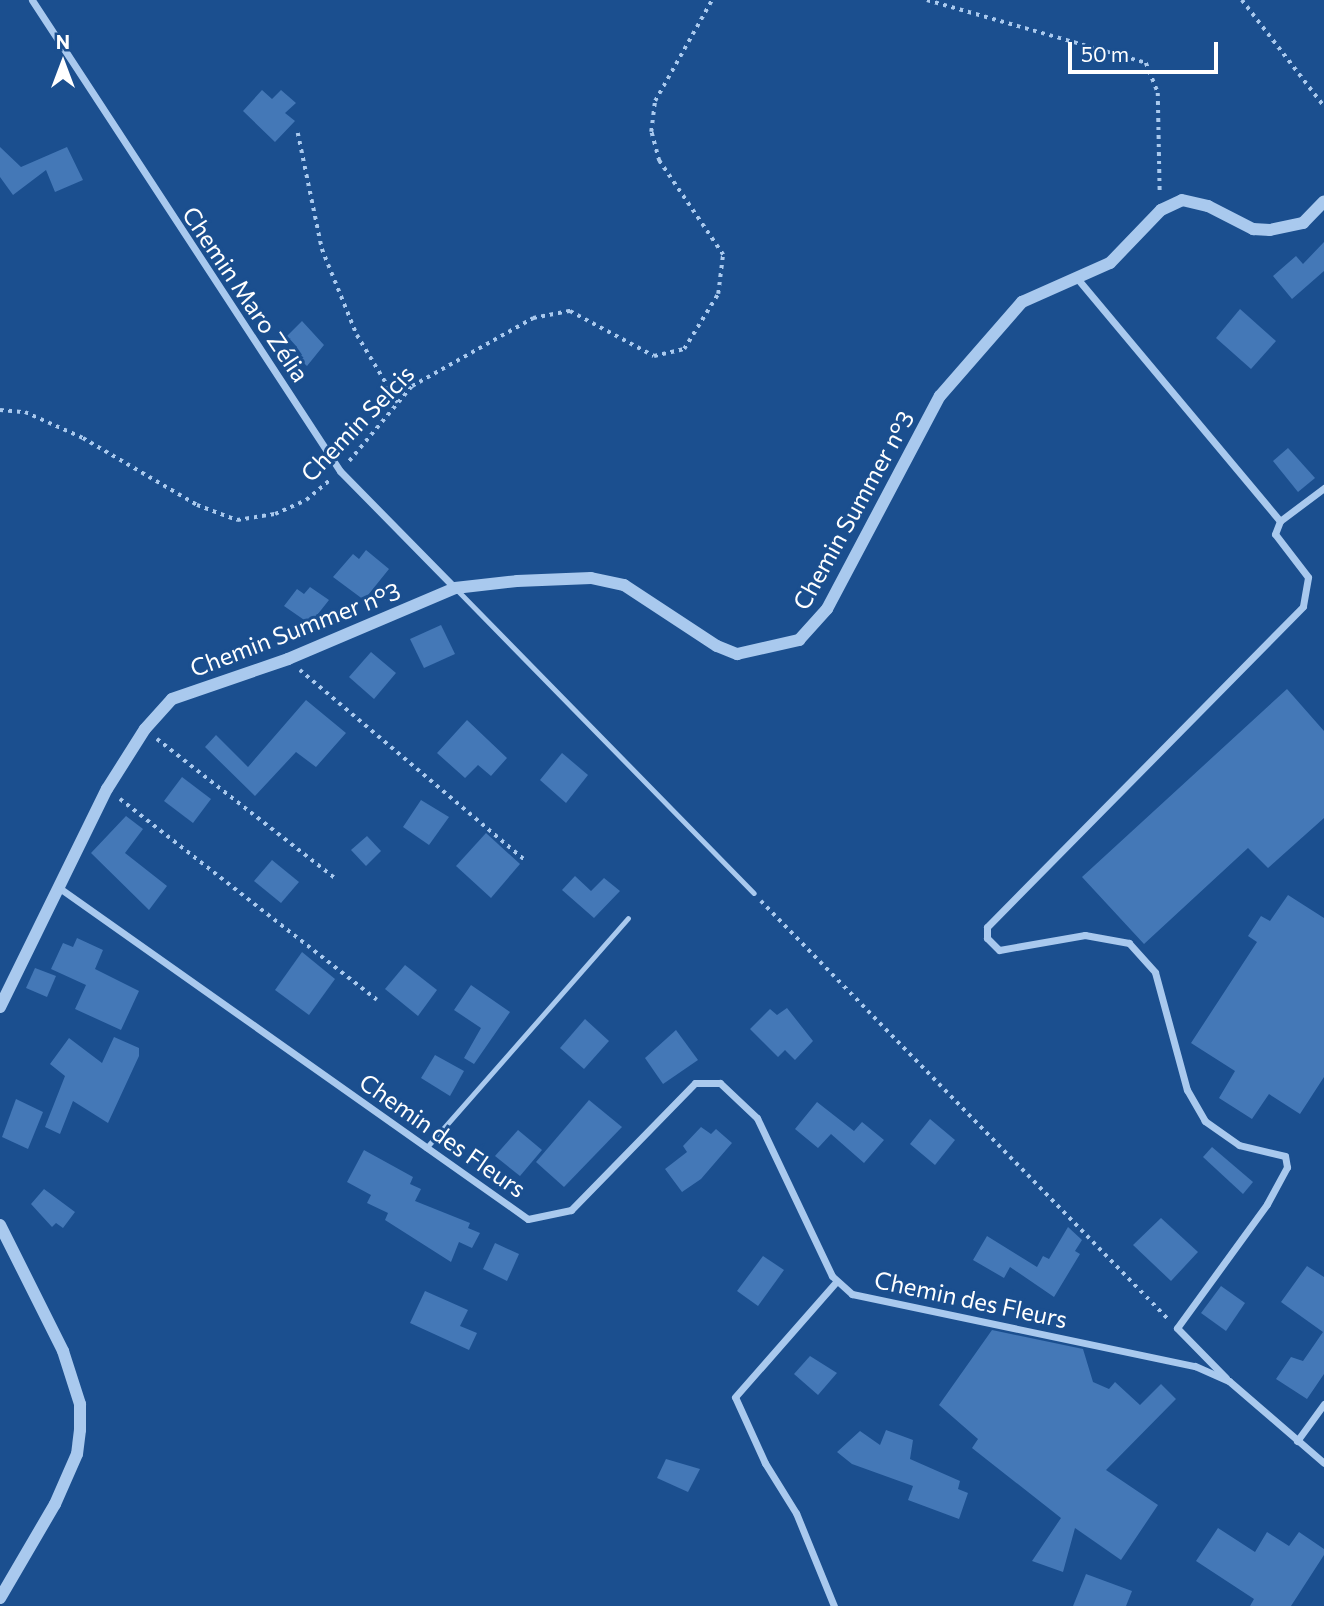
<!DOCTYPE html>
<meta charset="utf-8">
<style>
body{margin:0}
#map{position:relative;width:1324px;height:1606px;overflow:hidden;background:#1b4f8f;font-family:Commissioner,sans-serif}
div>[style]{position:absolute}
.building>*{inset:0;background:#4478b7}
.path>*{height:3.5px;margin-top:-1.75px;transform-origin:0;background:repeating-linear-gradient(90deg,#a9c9ee 0 3.5px,transparent 0 8.5px)}
.service>*{height:5px;margin:-2.5px;padding:0 2.5px;transform-origin:2.5px;border-radius:2.5px;background:#a9c9ee}
.minor>*{height:7px;margin:-3.5px;padding:0 3.5px;transform-origin:3.5px;border-radius:3.5px;background:#a9c9ee}
.tertiary>*{height:12px;margin:-6px;padding:0 6px;transform-origin:6px;border-radius:6px;background:#a9c9ee}
span{translate:-50% -50%;white-space:nowrap;text-align:center;line-height:1.15;-webkit-text-stroke:6px #1b4f8f;paint-order:stroke}
.street-label{font-size:24px;color:#fff}
.north{position:absolute;left:28px;top:28px;width:70px;height:70px;-webkit-text-stroke:5px #1b4f8f;paint-order:stroke;rotate:0deg;font-size:19px;font-weight:700;line-height:28px;text-align:center;color:#fff}
.north::after{content:'';display:block;margin:auto;width:24px;height:32px;background:#fff;clip-path:polygon(50% 0,100% 100%,50% 72%,0 100%)}
.scale{position:absolute;left:1068px;top:42px;width:150px;height:32px;box-sizing:border-box;border:4px solid #fff;border-top:0;padding-left:9px;font-size:21px;line-height:24px;white-space:nowrap;color:#fff;-webkit-text-stroke:5px #1b4f8f;paint-order:stroke}
</style>
<div id="map">
<div class="building">
<i style="clip-path:polygon(262px 90px,272px 99px,281px 90px,296px 103px,285px 113px,295px 121px,275px 142px,243px 111px)"></i>
<i style="clip-path:polygon(0 147px,21px 167px,67px 147px,83px 180px,55px 192px,46px 170px,13px 195px,0 177px)"></i>
<i style="clip-path:polygon(1324px 242px,1324px 271px,1292px 299px,1273px 276px,1296px 256px,1303px 264px)"></i>
<i style="clip-path:polygon(1240px 309px,1276px 341px,1251px 369px,1216px 338px)"></i>
<i style="clip-path:polygon(302px 321px,324px 345px,307px 366px,292px 352px,297px 347px,287px 336px)"></i>
<i style="clip-path:polygon(1288px 448px,1315px 478px,1298px 492px,1273px 461px)"></i>
<i style="clip-path:polygon(366px 550px,389px 569px,364px 600px,333px 577px,353px 554px,359px 559px)"></i>
<i style="clip-path:polygon(310px 587px,329px 600px,310px 624px,284px 606px,297px 589px,304px 594px)"></i>
<i style="clip-path:polygon(441px 625px,455px 654px,424px 668px,410px 639px)"></i>
<i style="clip-path:polygon(371px 652px,396px 673px,374px 699px,349px 677px)"></i>
<i style="clip-path:polygon(1287px 689px,1324px 731px,1324px 818px,1268px 868px,1248px 848px,1144px 944px,1082px 877px)"></i>
<i style="clip-path:polygon(306px 700px,346px 733px,316px 767px,296px 752px,255px 796px,205px 747px,216px 735px,248px 767px)"></i>
<i style="clip-path:polygon(467px 720px,507px 758px,491px 776px,478px 765px,465px 778px,437px 753px)"></i>
<i style="clip-path:polygon(562px 753px,588px 775px,566px 803px,540px 780px)"></i>
<i style="clip-path:polygon(182px 777px,211px 799px,193px 823px,164px 801px)"></i>
<i style="clip-path:polygon(421px 800px,449px 817px,429px 845px,403px 827px)"></i>
<i style="clip-path:polygon(126px 816px,143px 829px,125px 853px,167px 886px,149px 910px,91px 853px)"></i>
<i style="clip-path:polygon(486px 833px,520px 864px,491px 898px,456px 866px)"></i>
<i style="clip-path:polygon(367px 836px,381px 851px,366px 866px,351px 850px)"></i>
<i style="clip-path:polygon(272px 860px,299px 882px,281px 903px,254px 881px)"></i>
<i style="clip-path:polygon(575px 876px,591px 891px,604px 878px,620px 891px,594px 918px,562px 890px)"></i>
<i style="clip-path:polygon(1288px 895px,1324px 918px,1324px 1077px,1300px 1114px,1269px 1094px,1252px 1119px,1219px 1098px,1235px 1071px,1191px 1043px,1257px 942px,1248px 936px,1261px 916px,1270px 921px)"></i>
<i style="clip-path:polygon(77px 938px,103px 950px,95px 969px,139px 991px,121px 1030px,75px 1009px,86px 985px,51px 969px,63px 943px,73px 947px)"></i>
<i style="clip-path:polygon(302px 952px,335px 979px,309px 1015px,275px 990px)"></i>
<i style="clip-path:polygon(405px 965px,437px 990px,418px 1016px,385px 989px)"></i>
<i style="clip-path:polygon(35px 968px,56px 976px,47px 997px,26px 988px)"></i>
<i style="clip-path:polygon(471px 985px,510px 1012px,474px 1064px,464px 1058px,481px 1028px,454px 1010px)"></i>
<i style="clip-path:polygon(787px 1008px,813px 1041px,795px 1060px,785px 1050px,778px 1057px,750px 1029px,770px 1009px,777px 1015px)"></i>
<i style="clip-path:polygon(585px 1019px,609px 1041px,584px 1069px,560px 1048px)"></i>
<i style="clip-path:polygon(676px 1030px,698px 1060px,663px 1084px,645px 1058px)"></i>
<i style="clip-path:polygon(114px 1037px,139px 1048px,139px 1056px,108px 1123px,73px 1101px,60px 1134px,45px 1127px,65px 1076px,50px 1064px,69px 1038px,102px 1063px)"></i>
<i style="clip-path:polygon(435px 1055px,464px 1071px,450px 1096px,421px 1078px)"></i>
<i style="clip-path:polygon(16px 1099px,43px 1112px,28px 1149px,2px 1137px)"></i>
<i style="clip-path:polygon(589px 1100px,622px 1127px,564px 1187px,536px 1162px)"></i>
<i style="clip-path:polygon(817px 1102px,854px 1131px,862px 1122px,884px 1140px,864px 1163px,831px 1134px,818px 1148px,795px 1129px)"></i>
<i style="clip-path:polygon(930px 1119px,955px 1140px,935px 1165px,910px 1144px)"></i>
<i style="clip-path:polygon(701px 1127px,711px 1134px,716px 1129px,732px 1143px,701px 1179px,682px 1192px,665px 1169px,687px 1152px,683px 1146px)"></i>
<i style="clip-path:polygon(518px 1130px,542px 1150px,520px 1176px,495px 1156px)"></i>
<i style="clip-path:polygon(1212px 1147px,1253px 1182px,1243px 1194px,1203px 1157px)"></i>
<i style="clip-path:polygon(364px 1150px,413px 1177px,410px 1184px,421px 1189px,415px 1201px,470px 1223px,468px 1228px,480px 1233px,472px 1248px,459px 1242px,451px 1262px,385px 1220px,388px 1213px,367px 1203px,371px 1195px,347px 1182px)"></i>
<i style="clip-path:polygon(44px 1189px,75px 1212px,63px 1228px,56px 1223px,52px 1227px,31px 1204px)"></i>
<i style="clip-path:polygon(1161px 1218px,1198px 1252px,1171px 1281px,1133px 1245px)"></i>
<i style="clip-path:polygon(1068px 1227px,1082px 1240px,1075px 1251px,1080px 1254px,1054px 1297px,1010px 1267px,1004px 1278px,973px 1260px,987px 1236px,1037px 1267px,1043px 1256px,1049px 1259px)"></i>
<i style="clip-path:polygon(495px 1243px,519px 1254px,507px 1281px,483px 1269px)"></i>
<i style="clip-path:polygon(763px 1256px,784px 1270px,758px 1306px,737px 1291px)"></i>
<i style="clip-path:polygon(1307px 1266px,1324px 1277px,1324px 1374px,1307px 1399px,1276px 1379px,1291px 1357px,1303px 1361px,1323px 1332px,1281px 1302px)"></i>
<i style="clip-path:polygon(1221px 1286px,1245px 1303px,1226px 1331px,1201px 1313px)"></i>
<i style="clip-path:polygon(425px 1291px,468px 1310px,460px 1326px,477px 1333px,469px 1350px,410px 1323px)"></i>
<i style="clip-path:polygon(992px 1330px,1083px 1349px,1093px 1382px,1109px 1389px,1115px 1382px,1140px 1405px,1161px 1384px,1176px 1399px,1106px 1470px,1158px 1505px,1121px 1560px,1075px 1528px,1063px 1572px,1032px 1561px,1061px 1518px,972px 1448px,978px 1439px,939px 1405px)"></i>
<i style="clip-path:polygon(810px 1356px,837px 1373px,818px 1395px,794px 1374px)"></i>
<i style="clip-path:polygon(886px 1430px,913px 1440px,910px 1459px,960px 1481px,958px 1489px,968px 1493px,959px 1519px,908px 1500px,913px 1486px,852px 1464px,837px 1452px,860px 1431px,880px 1445px)"></i>
<i style="clip-path:polygon(666px 1459px,700px 1469px,688px 1492px,657px 1478px)"></i>
<i style="clip-path:polygon(1218px 1528px,1255px 1552px,1267px 1532px,1289px 1546px,1299px 1532px,1324px 1549px,1324px 1555px,1291px 1606px,1250px 1606px,1254px 1599px,1196px 1561px)"></i>
<i style="clip-path:polygon(1086px 1574px,1132px 1591px,1126px 1606px,1073px 1606px)"></i>
</div>
<div class="path">
<i style="left:927px;top:0;width:228px;rotate:16deg"></i>
<i style="left:1146px;top:63px;width:32px;rotate:68deg"></i>
<i style="left:1158px;top:93px;width:101px;rotate:88.9deg"></i>
<i style="left:1242px;top:0;width:134px;rotate:52.3deg"></i>
<i style="left:298px;top:133px;width:118px;rotate:78.3deg"></i>
<i style="left:322px;top:249px;width:93px;rotate:67.9deg"></i>
<i style="left:357px;top:335px;width:79px;rotate:58.9deg"></i>
<i style="left:0;top:410px;width:25px;rotate:5deg"></i>
<i style="left:25px;top:412px;width:64px;rotate:24.1deg"></i>
<i style="left:83px;top:438px;width:132px;rotate:30.4deg"></i>
<i style="left:197px;top:505px;width:43px;rotate:20.6deg"></i>
<i style="left:237px;top:520px;width:38px;rotate:-9deg"></i>
<i style="left:275px;top:514px;width:34px;rotate:-24deg"></i>
<i style="left:306px;top:500px;width:33px;rotate:-40deg"></i>
<i style="left:349px;top:461px;width:98px;rotate:-50deg"></i>
<i style="left:412px;top:386px;width:139px;rotate:-29.3deg"></i>
<i style="left:533px;top:318px;width:38px;rotate:-11deg"></i>
<i style="left:570px;top:311px;width:95px;rotate:28.2deg"></i>
<i style="left:654px;top:356px;width:31px;rotate:-13deg"></i>
<i style="left:684px;top:349px;width:65px;rotate:-58.3deg"></i>
<i style="left:718px;top:294px;width:39px;rotate:-83deg"></i>
<i style="left:723px;top:255px;width:114px;rotate:-124.2deg"></i>
<i style="left:659px;top:161px;width:30px;rotate:-105deg"></i>
<i style="left:651px;top:132px;width:31px;rotate:-83deg"></i>
<i style="left:655px;top:101px;width:116px;rotate:-60.6deg"></i>
<i style="left:300px;top:670px;width:293px;rotate:40.2deg"></i>
<i style="left:157px;top:739px;width:227px;rotate:38deg"></i>
<i style="left:120px;top:799px;width:326px;rotate:38deg"></i>
<i style="left:761px;top:901px;width:583px;rotate:45.76deg"></i>
</div>
<div class="service">
<i style="left:457px;top:590px;width:424px;rotate:45.6deg"></i>
<i style="left:426px;top:1148px;width:306px;rotate:-48.7deg"></i>
</div>
<div class="minor">
<i style="left:32px;top:0;width:563px;rotate:56.82deg"></i>
<i style="left:340px;top:471px;width:164px;rotate:45.5deg"></i>
<i style="left:1076px;top:277px;width:318px;rotate:50.1deg"></i>
<i style="left:58px;top:887px;width:575px;rotate:35.24deg"></i>
<i style="left:528px;top:1219px;width:44px;rotate:-11.8deg"></i>
<i style="left:571px;top:1210px;width:177px;rotate:-45.7deg"></i>
<i style="left:695px;top:1083px;width:25px"></i>
<i style="left:720px;top:1083px;width:51px;rotate:43.4deg"></i>
<i style="left:757px;top:1118px;width:175px;rotate:64.6deg"></i>
<i style="left:832px;top:1276px;width:27px;rotate:42deg"></i>
<i style="left:852px;top:1294px;width:350px;rotate:11.9deg"></i>
<i style="left:1195px;top:1366px;width:37px;rotate:24deg"></i>
<i style="left:1229px;top:1381px;width:125px;rotate:40.8deg"></i>
<i style="left:1226px;top:1378px;width:70px;rotate:-134.4deg"></i>
<i style="left:1177px;top:1328px;width:153px;rotate:-54deg"></i>
<i style="left:1267px;top:1204px;width:42px;rotate:-61.6deg"></i>
<i style="left:1287px;top:1167px;width:11px;rotate:-100deg"></i>
<i style="left:1285px;top:1156px;width:47px;rotate:-166.6deg"></i>
<i style="left:1239px;top:1145px;width:42px;rotate:-144.8deg"></i>
<i style="left:1205px;top:1121px;width:36px;rotate:-120deg"></i>
<i style="left:1187px;top:1090px;width:122px;rotate:-105.2deg"></i>
<i style="left:1155px;top:972px;width:39px;rotate:-132deg"></i>
<i style="left:1129px;top:943px;width:45px;rotate:-169.7deg"></i>
<i style="left:1085px;top:935px;width:87px;rotate:170.1deg"></i>
<i style="left:999px;top:950px;width:17px;rotate:-135deg"></i>
<i style="left:987px;top:938px;width:11px;rotate:-90deg"></i>
<i style="left:987px;top:927px;width:450px;rotate:-45.4deg"></i>
<i style="left:1303px;top:606px;width:29px;rotate:-80deg"></i>
<i style="left:1308px;top:577px;width:54px;rotate:-127.5deg"></i>
<i style="left:1275px;top:534px;width:14px;rotate:-69deg"></i>
<i style="left:1280px;top:521px;width:55px;rotate:-36.9deg"></i>
<i style="left:1297px;top:1441px;width:46px;rotate:-53.9deg"></i>
<i style="left:834px;top:1606px;width:100px;rotate:-112.2deg"></i>
<i style="left:796px;top:1513px;width:59px;rotate:-121.8deg"></i>
<i style="left:765px;top:1463px;width:72px;rotate:-114.4deg"></i>
<i style="left:735px;top:1397px;width:154px;rotate:-48.7deg"></i>
</div>
<div class="tertiary">
<i style="left:0;top:1007px;width:243px;rotate:-63.9deg"></i>
<i style="left:107px;top:789px;width:71px;rotate:-57.7deg"></i>
<i style="left:145px;top:729px;width:40px;rotate:-48deg"></i>
<i style="left:172px;top:699px;width:123px;rotate:-19deg"></i>
<i style="left:288px;top:659px;width:181px;rotate:-23deg"></i>
<i style="left:455px;top:588px;width:62px;rotate:-6.4deg"></i>
<i style="left:517px;top:581px;width:74px;rotate:-2.3deg"></i>
<i style="left:591px;top:578px;width:34px;rotate:12deg"></i>
<i style="left:624px;top:585px;width:111px;rotate:33.3deg"></i>
<i style="left:717px;top:646px;width:22px;rotate:22deg"></i>
<i style="left:737px;top:654px;width:64px;rotate:-12.7deg"></i>
<i style="left:799px;top:640px;width:42px;rotate:-47.9deg"></i>
<i style="left:827px;top:609px;width:241px;rotate:-62.1deg"></i>
<i style="left:940px;top:396px;width:125px;rotate:-48.9deg"></i>
<i style="left:1022px;top:302px;width:96px;rotate:-23.9deg"></i>
<i style="left:1110px;top:263px;width:74px;rotate:-46.1deg"></i>
<i style="left:1161px;top:210px;width:23px;rotate:-25deg"></i>
<i style="left:1182px;top:200px;width:27px;rotate:13deg"></i>
<i style="left:1208px;top:206px;width:51px;rotate:27.1deg"></i>
<i style="left:1253px;top:229px;width:17px;rotate:3deg"></i>
<i style="left:1270px;top:230px;width:34px;rotate:-12deg"></i>
<i style="left:1303px;top:223px;width:30px;rotate:-46deg"></i>
<i style="left:0;top:1225px;width:141px;rotate:63.4deg"></i>
<i style="left:63px;top:1351px;width:56px;rotate:72.2deg"></i>
<i style="left:80px;top:1404px;width:26px;rotate:90deg"></i>
<i style="left:80px;top:1430px;width:24px;rotate:97deg"></i>
<i style="left:77px;top:1454px;width:55px;rotate:113.7deg"></i>
<i style="left:55px;top:1504px;width:109px;rotate:120.3deg"></i>
</div>
<div class="street-label">
<span style="left:246px;top:294px;rotate:56deg">Chemin Maro Zélia</span>
<span style="left:357px;top:423px;rotate:-46deg">Chemin Selcis</span>
<span style="left:853px;top:510px;rotate:-61deg">Chemin Summer n°3</span>
<span style="left:295px;top:629px;rotate:-21deg">Chemin Summer n°3</span>
<span style="left:443px;top:1135px;rotate:35deg">Chemin des Fleurs</span>
<span style="left:971px;top:1299px;rotate:12deg">Chemin des Fleurs</span>
</div>
<div class="north">N</div>
<div class="scale">50 m</div>
</div>
